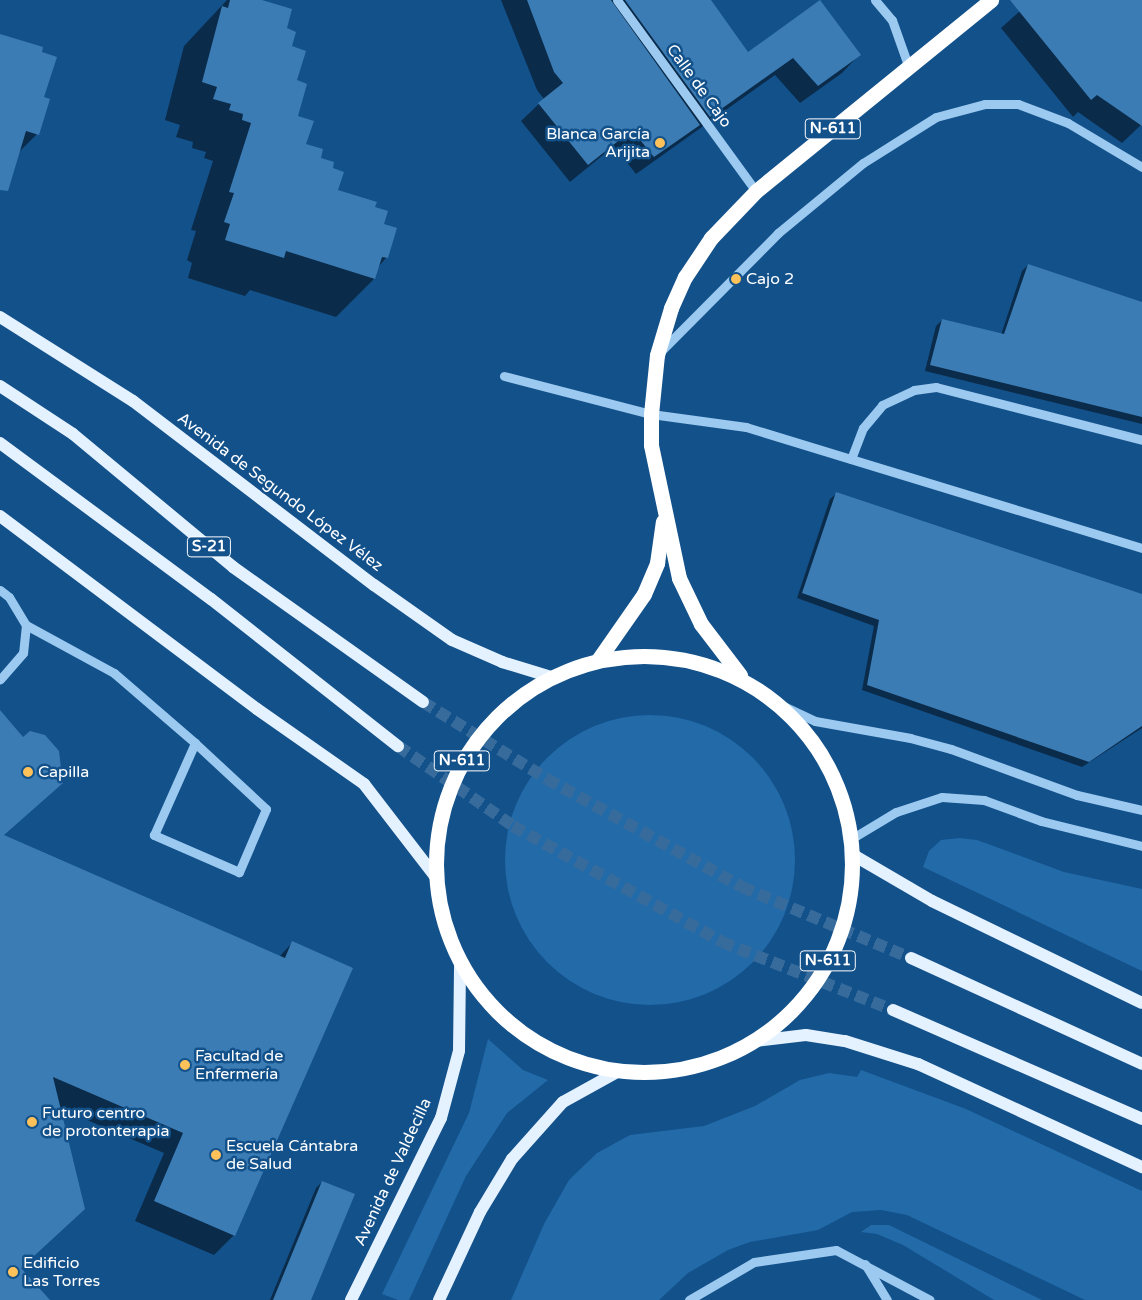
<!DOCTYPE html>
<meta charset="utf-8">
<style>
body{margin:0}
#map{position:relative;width:1142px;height:1300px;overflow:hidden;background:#13518b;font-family:"Varela Round",sans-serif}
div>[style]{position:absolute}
.green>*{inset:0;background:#226aa8}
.round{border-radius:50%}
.shadow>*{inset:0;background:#0007}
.building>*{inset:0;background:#3c7cb4}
.major-tunnel>*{height:12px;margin-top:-6px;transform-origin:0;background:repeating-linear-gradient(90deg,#366b9c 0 12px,transparent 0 18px)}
.minor>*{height:9px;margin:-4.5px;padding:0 4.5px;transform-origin:4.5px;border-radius:4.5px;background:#9bc9f0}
.major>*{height:12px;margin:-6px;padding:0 6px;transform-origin:6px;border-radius:6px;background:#e4f1ff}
.highway>*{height:15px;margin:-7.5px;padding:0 7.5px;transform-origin:7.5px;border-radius:7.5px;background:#fff}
.highway>.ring{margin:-7.5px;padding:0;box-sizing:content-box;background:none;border:15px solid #fff;border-radius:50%}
.dots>*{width:14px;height:14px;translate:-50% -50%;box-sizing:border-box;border:2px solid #13518b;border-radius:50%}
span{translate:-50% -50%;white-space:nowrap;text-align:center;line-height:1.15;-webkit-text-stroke:5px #13518b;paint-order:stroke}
.shield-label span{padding:1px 4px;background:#13518b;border:1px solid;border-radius:4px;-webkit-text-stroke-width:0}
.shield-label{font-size:15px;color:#fff;font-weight:700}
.street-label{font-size:16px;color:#fff}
.poi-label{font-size:16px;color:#fff}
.right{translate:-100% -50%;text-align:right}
.left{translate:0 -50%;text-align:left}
</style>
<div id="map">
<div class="green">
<i class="round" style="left:505px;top:715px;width:290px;height:290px"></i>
<i style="clip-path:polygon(959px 838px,977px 840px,1064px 872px,1142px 889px,1142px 971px,923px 867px,929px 851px,941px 840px)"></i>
<i style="clip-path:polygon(488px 1039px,523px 1070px,548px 1080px,507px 1113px,466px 1176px,409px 1300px,398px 1300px,382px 1294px,469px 1113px)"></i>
<i style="clip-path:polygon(861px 1070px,966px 1109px,1142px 1191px,1142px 1300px,1085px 1300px,907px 1215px,881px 1210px,852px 1212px,818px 1230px,750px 1242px,728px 1250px,688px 1273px,659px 1300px,511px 1300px,544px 1224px,569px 1180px,597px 1153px,630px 1135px,704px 1126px,755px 1106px,800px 1080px,829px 1073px,857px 1077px)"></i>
<i style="clip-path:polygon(871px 1225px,889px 1225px,1042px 1300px,994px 1300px,903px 1245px,877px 1234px,861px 1232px)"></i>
</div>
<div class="shadow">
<i style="clip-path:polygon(227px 0,251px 0,285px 29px,295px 81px,296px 117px,305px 144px,331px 169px,337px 191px,373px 208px,382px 225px,387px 257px,378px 267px,374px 279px,336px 317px,250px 290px,245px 296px,188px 278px,192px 263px,187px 260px,196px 231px,191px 230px,213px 161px,204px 158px,206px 152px,192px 148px,193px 142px,176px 137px,180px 125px,165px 120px,184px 46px)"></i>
<i style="clip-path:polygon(501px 0,710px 0,748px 54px,859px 55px,842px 73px,800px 103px,775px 75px,636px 174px,614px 146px,570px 182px,521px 121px,544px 99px,537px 90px)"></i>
<i style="clip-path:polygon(1032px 0,1142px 0,1142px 124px,1122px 143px,1078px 112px,1073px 117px,1001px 28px)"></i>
<i style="clip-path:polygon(0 35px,43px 98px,37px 134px,18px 153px,0 183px)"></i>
<i style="clip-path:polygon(1028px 265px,1142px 303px,1142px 424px,925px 371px,936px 326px,942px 320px,1001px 335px,1022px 271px)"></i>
<i style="clip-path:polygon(836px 494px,1142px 595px,1142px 728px,1082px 767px,862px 690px,874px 626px,797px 598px,830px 499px)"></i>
<i style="clip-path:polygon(0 876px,279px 957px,292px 943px,234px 1235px,214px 1255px,135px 1221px,164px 1153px,59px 1108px,20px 1269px,49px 1300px,0 1300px)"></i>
<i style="clip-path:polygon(322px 1182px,310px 1300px,270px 1300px,316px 1188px)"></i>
</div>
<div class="building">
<i style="clip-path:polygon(230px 0,262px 0,292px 9px,287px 28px,296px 32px,292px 46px,306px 51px,297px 80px,307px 84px,298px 116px,314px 121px,306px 144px,323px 149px,321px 158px,334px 162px,333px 168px,344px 172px,338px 190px,377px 202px,375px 207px,388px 211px,384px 224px,397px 228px,388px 258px,382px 257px,375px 279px,286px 251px,284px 258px,225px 240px,230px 224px,224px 222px,234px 193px,229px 192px,251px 123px,242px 120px,243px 114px,229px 110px,231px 104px,213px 99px,217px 87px,202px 82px,222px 6px,228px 8px)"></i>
<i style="clip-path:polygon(527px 0,611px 0,700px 125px,654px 157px,632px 130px,588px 165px,538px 103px,563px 83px,554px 72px)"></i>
<i style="clip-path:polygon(625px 0,711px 0,748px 52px,820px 0,861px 55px,818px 86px,793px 58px,710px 117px)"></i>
<i style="clip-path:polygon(1010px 0,1142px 0,1142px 126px,1097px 95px,1091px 100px)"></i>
<i style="clip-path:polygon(0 34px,43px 47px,42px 52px,57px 57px,44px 97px,50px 99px,39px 135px,26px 131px,8px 191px,0 190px)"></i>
<i style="clip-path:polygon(1028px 264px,1142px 302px,1142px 417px,930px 365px,942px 319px,1004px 334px)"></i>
<i style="clip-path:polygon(836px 492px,1142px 594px,1142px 726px,1089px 762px,867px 685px,879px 620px,802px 593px)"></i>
<i style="clip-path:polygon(0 710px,23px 737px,30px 731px,45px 735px,59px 751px,61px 768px,54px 774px,63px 783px,4px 835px,285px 958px,292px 941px,353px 968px,235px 1236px,154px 1201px,183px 1133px,53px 1077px,85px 1209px,21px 1268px,50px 1300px,0 1300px)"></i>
<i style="clip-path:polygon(322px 1181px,355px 1194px,311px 1300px,273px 1300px)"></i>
</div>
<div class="major-tunnel">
<i style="left:423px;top:702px;width:146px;rotate:31.8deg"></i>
<i style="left:547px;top:779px;width:223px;rotate:29deg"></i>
<i style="left:742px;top:887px;width:183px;rotate:22.8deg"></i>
<i style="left:398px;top:746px;width:140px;rotate:34.8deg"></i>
<i style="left:513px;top:826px;width:239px;rotate:29deg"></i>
<i style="left:722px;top:942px;width:184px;rotate:21.7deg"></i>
</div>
<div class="minor">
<i style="left:617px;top:0;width:236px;rotate:54deg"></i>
<i style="left:875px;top:0;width:26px;rotate:50deg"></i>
<i style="left:892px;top:20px;width:51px;rotate:70.5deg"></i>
<i style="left:660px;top:352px;width:168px;rotate:-45.2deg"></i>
<i style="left:778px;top:233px;width:110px;rotate:-39.5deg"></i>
<i style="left:863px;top:163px;width:86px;rotate:-32.2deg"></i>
<i style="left:936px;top:117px;width:51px;rotate:-14.9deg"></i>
<i style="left:985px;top:104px;width:33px"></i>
<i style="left:1018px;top:104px;width:53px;rotate:20.8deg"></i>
<i style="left:1068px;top:123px;width:86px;rotate:30.7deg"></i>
<i style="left:504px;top:376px;width:152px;rotate:14.5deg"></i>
<i style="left:651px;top:414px;width:96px;rotate:7.8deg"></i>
<i style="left:746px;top:427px;width:414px;rotate:17deg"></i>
<i style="left:851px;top:459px;width:33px;rotate:-69deg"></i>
<i style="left:863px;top:428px;width:30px;rotate:-50deg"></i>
<i style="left:882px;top:405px;width:35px;rotate:-25deg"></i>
<i style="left:914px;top:390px;width:22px;rotate:-8deg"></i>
<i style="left:936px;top:387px;width:213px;rotate:14.4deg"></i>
<i style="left:0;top:590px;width:11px;rotate:38deg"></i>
<i style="left:9px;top:597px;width:33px;rotate:59deg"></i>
<i style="left:26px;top:625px;width:28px;rotate:96deg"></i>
<i style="left:23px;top:653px;width:35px;rotate:131deg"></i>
<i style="left:26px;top:625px;width:100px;rotate:28.6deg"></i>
<i style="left:114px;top:673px;width:107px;rotate:40.8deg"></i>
<i style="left:195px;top:743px;width:97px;rotate:42.9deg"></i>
<i style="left:266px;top:809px;width:69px;rotate:113.2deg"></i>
<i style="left:239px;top:872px;width:93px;rotate:-156.5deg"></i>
<i style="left:154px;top:835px;width:101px;rotate:-66deg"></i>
<i style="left:775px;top:702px;width:44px;rotate:25.4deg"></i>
<i style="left:815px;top:721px;width:97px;rotate:10.1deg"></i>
<i style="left:910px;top:738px;width:42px;rotate:15deg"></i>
<i style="left:951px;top:749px;width:134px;rotate:20.1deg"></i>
<i style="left:1077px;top:795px;width:67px;rotate:13deg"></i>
<i style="left:851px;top:839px;width:52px;rotate:-31deg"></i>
<i style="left:896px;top:812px;width:48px;rotate:-18.1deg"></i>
<i style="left:942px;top:797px;width:42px;rotate:4.1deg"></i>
<i style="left:984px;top:800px;width:61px;rotate:20.2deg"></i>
<i style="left:1041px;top:821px;width:104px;rotate:13.9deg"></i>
<i style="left:865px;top:1264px;width:42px;rotate:58.6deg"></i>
<i style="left:689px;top:1300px;width:75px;rotate:-30.3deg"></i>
<i style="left:754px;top:1262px;width:83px;rotate:-8.3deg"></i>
<i style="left:836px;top:1250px;width:106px;rotate:28deg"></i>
</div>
<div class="major">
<i style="left:0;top:317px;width:157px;rotate:32.3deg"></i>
<i style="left:133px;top:401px;width:303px;rotate:37.4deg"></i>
<i style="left:374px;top:585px;width:95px;rotate:35.2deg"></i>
<i style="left:452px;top:640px;width:55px;rotate:23.7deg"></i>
<i style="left:502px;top:662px;width:48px;rotate:16.9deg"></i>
<i style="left:0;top:386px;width:87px;rotate:33.3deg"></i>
<i style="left:73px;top:434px;width:208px;rotate:39.7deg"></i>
<i style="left:233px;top:567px;width:233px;rotate:35.4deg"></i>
<i style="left:0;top:443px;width:262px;rotate:36.5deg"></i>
<i style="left:211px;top:599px;width:238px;rotate:38.2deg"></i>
<i style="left:0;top:516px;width:321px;rotate:36.9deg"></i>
<i style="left:257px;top:709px;width:131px;rotate:35deg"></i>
<i style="left:364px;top:784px;width:121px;rotate:52.4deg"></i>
<i style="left:855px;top:856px;width:89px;rotate:30.3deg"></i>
<i style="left:932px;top:901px;width:233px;rotate:25.9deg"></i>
<i style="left:911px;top:958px;width:254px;rotate:24.6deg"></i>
<i style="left:893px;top:1010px;width:272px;rotate:23.6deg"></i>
<i style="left:755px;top:1041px;width:51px;rotate:-6.7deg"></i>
<i style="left:806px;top:1035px;width:39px;rotate:9deg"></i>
<i style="left:845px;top:1041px;width:77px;rotate:17.5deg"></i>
<i style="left:918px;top:1064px;width:247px;rotate:24.7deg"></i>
<i style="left:351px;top:1300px;width:203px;rotate:-63.7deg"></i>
<i style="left:441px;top:1118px;width:69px;rotate:-75deg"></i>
<i style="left:459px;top:1051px;width:85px;rotate:-89.3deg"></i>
<i style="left:439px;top:1300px;width:97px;rotate:-65deg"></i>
<i style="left:480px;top:1212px;width:62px;rotate:-58.9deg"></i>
<i style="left:512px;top:1159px;width:76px;rotate:-48.2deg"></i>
<i style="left:563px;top:1102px;width:64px;rotate:-29deg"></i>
</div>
<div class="highway">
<i class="ring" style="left:436px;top:656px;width:401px;height:401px"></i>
<i style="left:598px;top:660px;width:80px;rotate:-55.1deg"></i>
<i style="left:644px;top:594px;width:34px;rotate:-67deg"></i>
<i style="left:657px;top:563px;width:42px;rotate:-81.9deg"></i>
<i style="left:740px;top:675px;width:64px;rotate:-127.4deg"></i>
<i style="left:701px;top:624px;width:51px;rotate:-115.6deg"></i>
<i style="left:679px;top:578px;width:136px;rotate:-101.9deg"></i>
<i style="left:651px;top:445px;width:31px;rotate:-90deg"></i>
<i style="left:651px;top:414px;width:59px;rotate:-84.2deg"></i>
<i style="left:657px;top:355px;width:49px;rotate:-73.4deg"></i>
<i style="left:671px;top:308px;width:34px;rotate:-66deg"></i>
<i style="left:685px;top:277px;width:47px;rotate:-56.3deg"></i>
<i style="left:711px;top:238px;width:65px;rotate:-46.2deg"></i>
<i style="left:756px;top:191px;width:303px;rotate:-39.1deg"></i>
</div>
<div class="dots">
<i style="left:660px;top:143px;background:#ffc25a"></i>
<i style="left:736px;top:279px;background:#ffc25a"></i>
<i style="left:28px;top:772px;background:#ffc25a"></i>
<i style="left:185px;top:1065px;background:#ffc25a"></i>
<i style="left:32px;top:1122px;background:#ffc25a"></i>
<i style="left:216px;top:1155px;background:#ffc25a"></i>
<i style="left:13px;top:1272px;background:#ffc25a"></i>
</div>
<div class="shield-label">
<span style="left:833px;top:129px">N-611</span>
<span style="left:209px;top:547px">S-21</span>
<span style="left:462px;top:761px">N-611</span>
<span style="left:828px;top:961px">N-611</span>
</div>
<div class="street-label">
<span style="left:699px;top:86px;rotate:54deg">Calle de Cajo</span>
<span style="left:280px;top:492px;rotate:37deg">Avenida de Segundo López Vélez</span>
<span style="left:393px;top:1172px;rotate:-65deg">Avenida de Valdecilla</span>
</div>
<div class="poi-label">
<span class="right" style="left:650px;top:143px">Blanca García<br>Arijita</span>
<span class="left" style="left:746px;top:279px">Cajo 2</span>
<span class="left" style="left:38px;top:772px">Capilla</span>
<span class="left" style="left:195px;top:1065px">Facultad de<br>Enfermería</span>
<span class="left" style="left:42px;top:1122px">Futuro centro<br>de protonterapia</span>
<span class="left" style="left:226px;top:1155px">Escuela Cántabra<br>de Salud</span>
<span class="left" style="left:23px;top:1272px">Edificio<br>Las Torres</span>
</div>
</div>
